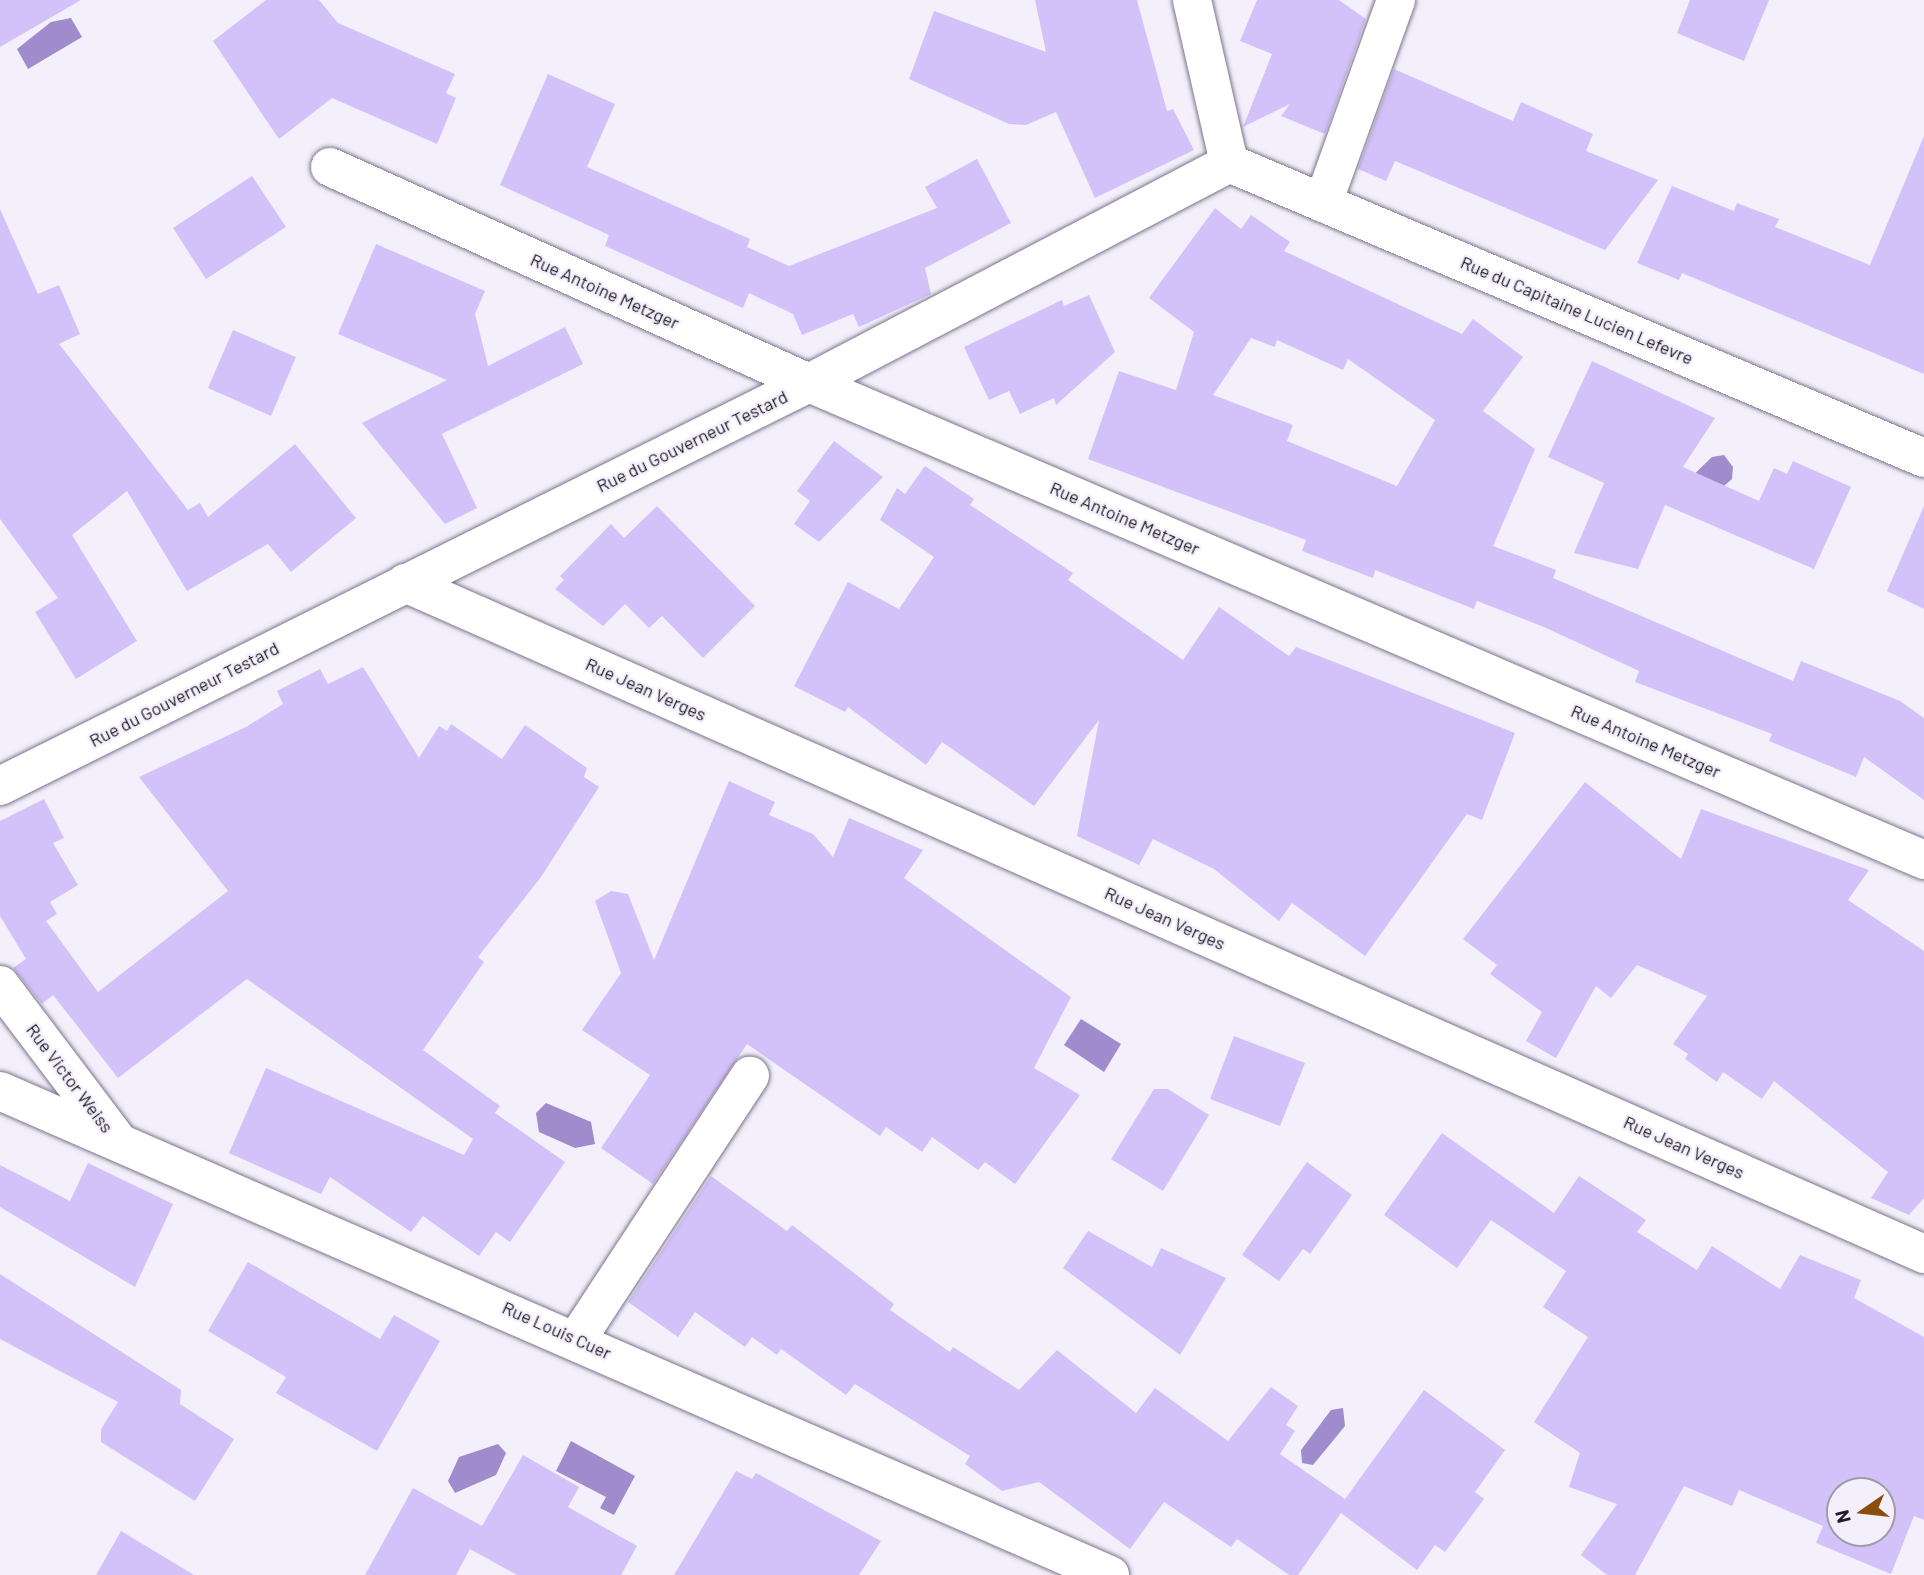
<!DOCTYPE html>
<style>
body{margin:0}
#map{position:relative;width:1924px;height:1575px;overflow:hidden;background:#f3f0fb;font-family:Barlow,sans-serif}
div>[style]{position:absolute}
.water>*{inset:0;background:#a08bcd}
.building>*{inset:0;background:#d3c2f9}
.roads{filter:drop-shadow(0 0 2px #7c758c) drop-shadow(0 0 2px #7c758c)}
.minor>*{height:38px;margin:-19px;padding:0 19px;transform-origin:19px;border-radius:19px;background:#fff}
span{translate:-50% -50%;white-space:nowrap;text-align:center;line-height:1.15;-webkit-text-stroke:5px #f3f0fb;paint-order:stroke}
.street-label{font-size:18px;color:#201d27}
.north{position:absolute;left:1826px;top:1477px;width:70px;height:70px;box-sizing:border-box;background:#f3f0fb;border:2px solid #9f9ca6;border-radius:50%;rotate:256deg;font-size:19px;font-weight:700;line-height:28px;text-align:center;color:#201d27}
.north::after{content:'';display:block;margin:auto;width:24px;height:32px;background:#8a4e0c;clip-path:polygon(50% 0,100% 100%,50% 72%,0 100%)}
</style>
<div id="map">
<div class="water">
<i style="clip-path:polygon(71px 18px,82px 37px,28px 69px,17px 49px,51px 22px)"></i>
<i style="clip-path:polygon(1724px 455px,1733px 467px,1732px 479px,1707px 501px,1684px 484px,1712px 457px)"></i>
<i style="clip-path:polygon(1081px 1019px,1121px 1044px,1104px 1072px,1064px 1045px)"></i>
<i style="clip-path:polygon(546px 1103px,591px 1122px,595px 1144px,575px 1148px,539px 1132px,536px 1113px)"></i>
<i style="clip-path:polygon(1343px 1408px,1345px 1426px,1313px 1465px,1302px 1463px,1301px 1450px,1331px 1410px)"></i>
<i style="clip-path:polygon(571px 1441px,635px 1476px,614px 1515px,600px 1508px,606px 1497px,556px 1471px)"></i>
<i style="clip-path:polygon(498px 1444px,506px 1453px,496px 1475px,455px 1493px,448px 1481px,459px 1457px)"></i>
</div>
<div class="building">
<i style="clip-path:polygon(0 0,81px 0,0 47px)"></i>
<i style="clip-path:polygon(266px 0,319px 0,338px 23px,455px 74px,446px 93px,456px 98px,437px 144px,332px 98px,279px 139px,213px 41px)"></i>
<i style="clip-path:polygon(1035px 0,1137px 0,1167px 111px,1173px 109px,1194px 150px,1095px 198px,1056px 112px,1026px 125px,1009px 124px,909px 79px,934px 11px,1046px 52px)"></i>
<i style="clip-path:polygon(1257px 0,1339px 0,1366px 19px,1325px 134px,1281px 116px,1290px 104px,1243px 127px,1272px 54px,1240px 41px)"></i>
<i style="clip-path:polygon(1690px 0,1769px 0,1744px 61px,1677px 33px)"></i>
<i style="clip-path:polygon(1394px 69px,1513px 121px,1521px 102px,1593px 134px,1586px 151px,1658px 180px,1605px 250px,1395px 161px,1386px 181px,1358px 169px)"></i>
<i style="clip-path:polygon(548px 74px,615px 104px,587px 167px,750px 239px,747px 247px,789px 266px,937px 208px,925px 187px,977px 159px,1011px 223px,925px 268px,931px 294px,859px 327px,853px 314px,802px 335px,793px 314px,749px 293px,743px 308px,605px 246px,609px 235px,500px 185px)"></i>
<i style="clip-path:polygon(1924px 136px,1924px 374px,1682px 273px,1679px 280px,1637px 263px,1672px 186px,1734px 211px,1737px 203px,1779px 219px,1775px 227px,1870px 265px)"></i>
<i style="clip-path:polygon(252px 176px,286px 227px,206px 279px,173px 228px)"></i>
<i style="clip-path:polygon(evenodd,1215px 208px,1241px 229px,1251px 215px,1290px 242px,1284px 251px,1462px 334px,1473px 319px,1523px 357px,1483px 411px,1535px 449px,1493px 546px,1556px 570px,1553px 578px,1793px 681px,1801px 661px,1900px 701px,1924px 718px,1924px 800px,1864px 757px,1856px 777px,1769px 741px,1772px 734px,1635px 682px,1639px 671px,1544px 627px,1477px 601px,1474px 609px,1375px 570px,1373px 578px,1302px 551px,1306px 540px,1088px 459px,1119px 371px,1176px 390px,1194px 332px,1149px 298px,1215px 208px,1251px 338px,1275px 347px,1277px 340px,1343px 370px,1348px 359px,1435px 420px,1397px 486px,1287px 441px,1293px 425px,1213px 395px,1251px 338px)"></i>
<i style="clip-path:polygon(0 209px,38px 294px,59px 285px,80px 334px,59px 344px,188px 510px,200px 503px,208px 517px,295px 444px,356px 518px,291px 572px,268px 544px,187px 591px,127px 491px,72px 535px,137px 641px,76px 679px,35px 612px,58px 598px,0 519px)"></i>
<i style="clip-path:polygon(376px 244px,485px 291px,475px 314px,488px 366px,565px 327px,583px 364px,442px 434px,477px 508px,445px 524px,362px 423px,447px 380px,338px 334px)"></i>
<i style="clip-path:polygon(1089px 295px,1115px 352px,1056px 405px,1054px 398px,1020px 414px,1009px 391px,989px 400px,964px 347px,1062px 300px,1064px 306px)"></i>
<i style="clip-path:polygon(233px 330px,296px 357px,271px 416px,208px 388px)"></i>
<i style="clip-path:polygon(1592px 361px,1715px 418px,1683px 467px,1759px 501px,1774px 468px,1787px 474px,1793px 461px,1851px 487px,1814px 569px,1665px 505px,1638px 569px,1574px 553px,1604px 483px,1548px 457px)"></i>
<i style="clip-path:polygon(834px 441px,883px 477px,819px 542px,794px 524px,810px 501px,797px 491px)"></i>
<i style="clip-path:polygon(925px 466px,974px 499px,970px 505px,1073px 573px,1068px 580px,1183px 660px,1219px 607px,1289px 656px,1296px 647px,1515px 733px,1482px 820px,1467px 814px,1365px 956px,1292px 903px,1279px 921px,1214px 869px,1153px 839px,1139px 865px,1077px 836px,1099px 720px,1034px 806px,942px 742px,926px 765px,848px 707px,845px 712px,794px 686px,848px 582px,899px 609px,934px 557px,880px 520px,897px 488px,905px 494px)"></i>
<i style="clip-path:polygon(657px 506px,755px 606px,703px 658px,662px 616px,649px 628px,625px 604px,603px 626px,555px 589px,564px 580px,560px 576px,611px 524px,624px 538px)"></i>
<i style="clip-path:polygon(1924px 506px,1924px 609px,1887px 591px)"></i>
<i style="clip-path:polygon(363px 667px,419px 758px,439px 726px,447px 731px,451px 724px,502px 759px,525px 725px,587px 768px,584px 777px,599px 787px,541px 877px,478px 957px,484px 962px,423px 1050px,500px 1106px,495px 1113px,565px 1162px,510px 1242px,496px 1232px,479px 1256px,423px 1216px,411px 1232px,330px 1177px,321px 1194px,229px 1153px,266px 1068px,464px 1155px,473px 1139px,247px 979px,118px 1078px,53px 995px,42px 1004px,13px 968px,26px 959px,0 916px,0 821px,44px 799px,64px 838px,53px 843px,78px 885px,50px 902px,57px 914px,46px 921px,98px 992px,228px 891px,139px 777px,246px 727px,283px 704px,277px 691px,320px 669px,328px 684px)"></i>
<i style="clip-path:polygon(729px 781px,775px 802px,769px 815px,813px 834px,833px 857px,849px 818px,923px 850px,904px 878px,1071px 997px,1034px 1068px,1080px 1095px,1015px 1184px,985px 1162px,978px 1170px,932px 1137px,922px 1152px,886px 1127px,880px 1136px,747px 1044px,653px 1184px,601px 1148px,650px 1075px,582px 1030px,621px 973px,595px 901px,611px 891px,628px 894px,654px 960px)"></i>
<i style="clip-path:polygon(1585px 782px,1681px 859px,1701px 809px,1869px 870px,1848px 900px,1924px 951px,1924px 1198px,1909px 1215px,1871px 1198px,1888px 1172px,1774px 1081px,1762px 1099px,1723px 1072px,1717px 1082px,1685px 1059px,1688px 1054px,1673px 1044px,1707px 996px,1637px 965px,1611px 998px,1596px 986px,1556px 1058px,1526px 1041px,1542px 1012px,1490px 974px,1497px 965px,1463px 939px)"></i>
<i style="clip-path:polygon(1234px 1036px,1305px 1063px,1280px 1126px,1210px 1099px)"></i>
<i style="clip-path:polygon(1154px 1089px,1168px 1089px,1209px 1115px,1163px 1191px,1111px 1159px)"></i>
<i style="clip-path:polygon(evenodd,1442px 1133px,1554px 1213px,1579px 1176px,1646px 1220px,1637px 1232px,1697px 1270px,1712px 1246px,1780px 1289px,1800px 1255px,1861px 1280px,1854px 1298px,1924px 1337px,1924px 1520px,1914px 1516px,1891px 1574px,1816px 1543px,1823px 1526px,1739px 1490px,1732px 1506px,1684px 1486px,1635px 1575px,1607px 1575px,1581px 1555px,1617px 1504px,1569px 1487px,1580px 1453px,1534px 1422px,1588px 1337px,1543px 1307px,1566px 1271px,1491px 1220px,1457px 1268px,1384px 1215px,1442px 1133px,1840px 1491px,1882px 1491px,1882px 1533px,1840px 1533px,1840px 1491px)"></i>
<i style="clip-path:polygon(1307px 1162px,1352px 1195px,1310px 1254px,1303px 1249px,1279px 1281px,1242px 1255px)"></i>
<i style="clip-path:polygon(88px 1163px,173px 1204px,135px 1287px,0 1207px,0 1165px,70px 1201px)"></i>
<i style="clip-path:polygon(711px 1176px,787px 1231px,792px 1225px,894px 1304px,890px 1310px,950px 1352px,953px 1347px,1019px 1390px,1057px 1350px,1136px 1413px,1155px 1388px,1228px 1441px,1271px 1387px,1298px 1406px,1286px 1425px,1295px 1431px,1280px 1454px,1345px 1499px,1424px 1390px,1505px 1450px,1475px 1492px,1484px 1499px,1445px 1552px,1435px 1545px,1417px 1570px,1341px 1513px,1298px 1575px,1289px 1575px,1237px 1539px,1231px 1547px,1164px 1502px,1130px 1549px,1039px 1482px,1002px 1491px,965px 1464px,970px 1456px,855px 1384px,846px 1395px,781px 1349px,777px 1355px,752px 1337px,745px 1347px,695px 1312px,678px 1337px,628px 1302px)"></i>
<i style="clip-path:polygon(1088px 1231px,1152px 1267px,1161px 1248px,1226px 1278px,1180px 1355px,1063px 1268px)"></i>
<i style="clip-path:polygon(248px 1262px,380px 1339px,394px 1315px,440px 1341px,377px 1451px,276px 1393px,286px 1377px,208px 1331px)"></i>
<i style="clip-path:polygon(0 1274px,181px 1390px,180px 1404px,234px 1439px,195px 1501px,101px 1442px,101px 1429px,118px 1402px,0 1339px)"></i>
<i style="clip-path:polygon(523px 1455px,579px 1487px,568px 1507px,637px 1546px,621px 1575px,517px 1575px,470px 1549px,456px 1575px,365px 1575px,413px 1488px,482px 1526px)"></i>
<i style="clip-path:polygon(736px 1471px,752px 1479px,756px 1473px,881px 1541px,859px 1575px,674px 1575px)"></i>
<i style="clip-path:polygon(121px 1531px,194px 1575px,96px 1575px)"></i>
</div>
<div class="roads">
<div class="minor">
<i style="left:1229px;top:163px;width:755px;rotate:23deg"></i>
<i style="left:330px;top:167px;width:525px;rotate:24.27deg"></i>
<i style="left:809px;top:383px;width:1213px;rotate:23.16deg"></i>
<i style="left:1323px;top:203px;width:216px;rotate:-70.2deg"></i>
<i style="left:405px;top:583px;width:1661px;rotate:23.83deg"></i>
<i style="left:0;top:786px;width:904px;rotate:-26.48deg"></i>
<i style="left:809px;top:383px;width:474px;rotate:-27.6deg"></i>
<i style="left:1229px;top:163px;width:167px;rotate:-102.8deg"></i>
<i style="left:0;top:985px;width:191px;rotate:52.9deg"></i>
<i style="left:0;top:1091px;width:1211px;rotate:23.56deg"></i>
<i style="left:577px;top:1339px;width:315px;rotate:-56.7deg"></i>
</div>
</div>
<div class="street-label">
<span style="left:605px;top:291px;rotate:24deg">Rue Antoine Metzger</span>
<span style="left:1577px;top:310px;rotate:23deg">Rue du Capitaine Lucien Lefevre</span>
<span style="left:692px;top:441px;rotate:-26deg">Rue du Gouverneur Testard</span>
<span style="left:1125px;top:518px;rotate:23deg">Rue Antoine Metzger</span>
<span style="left:646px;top:689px;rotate:24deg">Rue Jean Verges</span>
<span style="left:184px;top:694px;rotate:-27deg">Rue du Gouverneur Testard</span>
<span style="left:1646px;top:741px;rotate:23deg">Rue Antoine Metzger</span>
<span style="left:1165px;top:918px;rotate:24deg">Rue Jean Verges</span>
<span style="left:70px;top:1078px;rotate:53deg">Rue Victor Weiss</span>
<span style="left:1684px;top:1147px;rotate:24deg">Rue Jean Verges</span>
<span style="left:557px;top:1330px;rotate:24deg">Rue Louis Cuer</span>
</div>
<div class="north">N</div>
</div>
